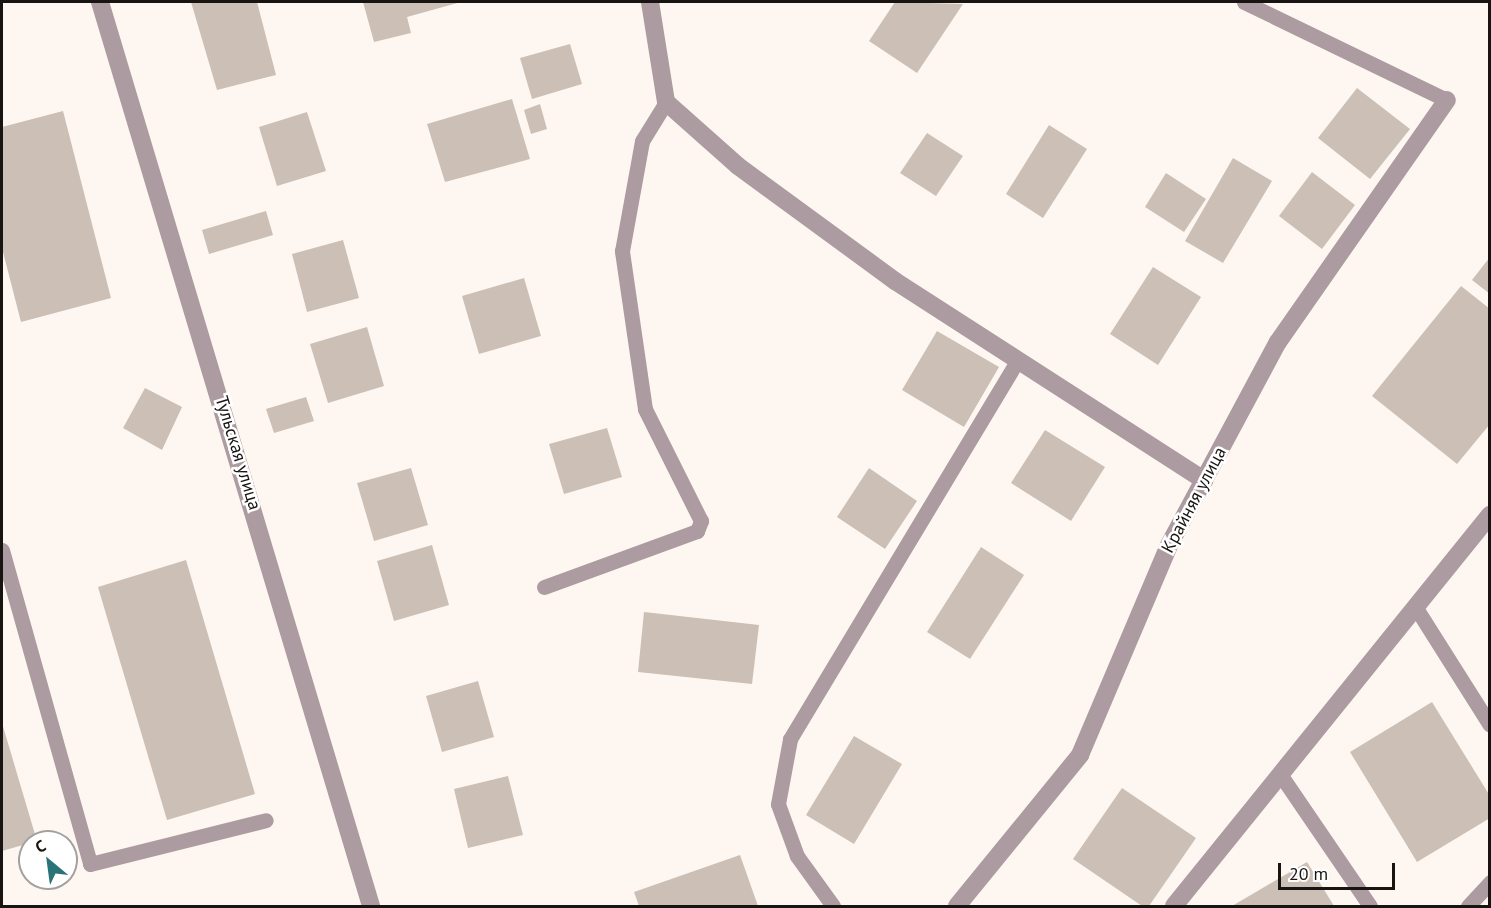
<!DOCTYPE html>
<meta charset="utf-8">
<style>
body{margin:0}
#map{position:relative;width:1491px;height:908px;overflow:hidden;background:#fef7f1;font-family:"PT Sans",sans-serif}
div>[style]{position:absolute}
.building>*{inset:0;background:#cbbfb6}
.lane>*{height:15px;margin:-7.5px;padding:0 7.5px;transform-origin:7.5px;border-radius:7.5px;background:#ac9ba1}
.street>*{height:18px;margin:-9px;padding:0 9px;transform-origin:9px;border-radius:9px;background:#ac9ba1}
span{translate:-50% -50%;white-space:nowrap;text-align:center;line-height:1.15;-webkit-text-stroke:5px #fff;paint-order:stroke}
.street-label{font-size:18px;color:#181411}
.frame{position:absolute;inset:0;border:3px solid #181411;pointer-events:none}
.north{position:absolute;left:18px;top:830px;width:60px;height:60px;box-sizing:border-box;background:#fff;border:2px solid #a3a1a0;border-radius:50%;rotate:331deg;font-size:16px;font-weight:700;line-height:24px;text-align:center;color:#181411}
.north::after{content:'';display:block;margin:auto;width:21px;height:27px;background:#2a7479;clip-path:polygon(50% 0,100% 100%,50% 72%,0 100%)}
.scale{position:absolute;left:1278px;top:863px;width:117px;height:27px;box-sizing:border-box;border:3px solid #181411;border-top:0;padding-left:8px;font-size:18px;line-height:21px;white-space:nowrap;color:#181411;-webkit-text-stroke:4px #fff;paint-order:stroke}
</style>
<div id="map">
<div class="building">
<i style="clip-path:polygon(191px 2px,257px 2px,276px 75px,217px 90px)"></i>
<i style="clip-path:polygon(363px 2px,461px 2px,407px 17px,411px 33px,374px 42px)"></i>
<i style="clip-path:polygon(895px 2px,963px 4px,917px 73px,869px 41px)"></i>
<i style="clip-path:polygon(570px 44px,582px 84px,532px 99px,520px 58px)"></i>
<i style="clip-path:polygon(1357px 88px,1410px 129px,1370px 179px,1318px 138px)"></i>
<i style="clip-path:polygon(512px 99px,530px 159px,445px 182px,427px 124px)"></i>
<i style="clip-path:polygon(540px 104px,547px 129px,531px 134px,524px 110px)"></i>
<i style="clip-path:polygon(63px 111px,111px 298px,21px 322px,2px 248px,2px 127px)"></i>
<i style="clip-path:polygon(307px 112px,326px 171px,277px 186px,259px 127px)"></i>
<i style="clip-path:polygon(1049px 125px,1087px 149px,1043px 218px,1006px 194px)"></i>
<i style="clip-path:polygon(927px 133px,963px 156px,936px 196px,900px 173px)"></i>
<i style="clip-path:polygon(1233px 158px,1272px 181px,1223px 263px,1185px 241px)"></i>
<i style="clip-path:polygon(1312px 172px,1355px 205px,1322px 249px,1279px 216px)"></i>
<i style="clip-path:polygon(1166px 173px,1206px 199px,1184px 232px,1145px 207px)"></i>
<i style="clip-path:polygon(266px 211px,273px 235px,209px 254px,202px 230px)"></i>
<i style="clip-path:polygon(343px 240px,359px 298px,307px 312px,292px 254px)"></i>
<i style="clip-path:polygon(1490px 257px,1490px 294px,1472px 280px)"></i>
<i style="clip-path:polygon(1153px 267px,1201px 297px,1158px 365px,1110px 334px)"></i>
<i style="clip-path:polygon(524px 278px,541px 336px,479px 354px,462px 296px)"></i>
<i style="clip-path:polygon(1461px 286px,1490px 309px,1490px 424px,1457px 464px,1372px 396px)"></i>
<i style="clip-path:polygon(367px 327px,384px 386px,328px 403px,310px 344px)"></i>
<i style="clip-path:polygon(937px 331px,999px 367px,964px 427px,902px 390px)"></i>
<i style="clip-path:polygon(145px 388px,182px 407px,162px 450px,123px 428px)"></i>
<i style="clip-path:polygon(306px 397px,314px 421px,274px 433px,266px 409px)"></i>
<i style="clip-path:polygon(607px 428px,622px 477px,564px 494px,549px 444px)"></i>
<i style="clip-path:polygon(1045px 430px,1105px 467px,1071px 521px,1011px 483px)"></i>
<i style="clip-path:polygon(411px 468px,428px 525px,374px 541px,357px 483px)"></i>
<i style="clip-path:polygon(869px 468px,917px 501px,885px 549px,837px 517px)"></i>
<i style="clip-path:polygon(432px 545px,449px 605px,394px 621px,377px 561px)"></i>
<i style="clip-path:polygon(981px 547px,1024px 575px,970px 659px,927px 632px)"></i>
<i style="clip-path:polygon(186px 560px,255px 794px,167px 820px,98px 587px)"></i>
<i style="clip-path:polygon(644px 612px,759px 625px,752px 684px,638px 672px)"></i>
<i style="clip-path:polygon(478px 681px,494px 737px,442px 752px,426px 696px)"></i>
<i style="clip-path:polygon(1432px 702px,1490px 796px,1490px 818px,1417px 862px,1350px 752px)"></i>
<i style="clip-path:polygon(2px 723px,37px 841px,2px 851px)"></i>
<i style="clip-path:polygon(854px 736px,902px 764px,854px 844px,806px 815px)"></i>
<i style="clip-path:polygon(508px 776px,523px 835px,468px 848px,454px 789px)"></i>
<i style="clip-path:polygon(1122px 788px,1196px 838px,1149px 906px,1142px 906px,1073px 859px)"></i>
<i style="clip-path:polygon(740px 855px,758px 906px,639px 906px,634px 892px)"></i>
<i style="clip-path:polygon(1307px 862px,1334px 906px,1232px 906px)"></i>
</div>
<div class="lane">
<i style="left:1244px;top:2px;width:225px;rotate:25.8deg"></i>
<i style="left:2px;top:550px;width:326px;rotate:74.3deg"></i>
<i style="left:90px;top:864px;width:181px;rotate:-14deg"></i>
<i style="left:544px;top:587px;width:163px;rotate:-20.1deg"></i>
<i style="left:697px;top:531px;width:11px;rotate:-68deg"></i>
<i style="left:701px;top:521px;width:125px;rotate:-116.6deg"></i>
<i style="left:645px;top:409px;width:160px;rotate:-98.3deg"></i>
<i style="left:622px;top:251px;width:112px;rotate:-79.7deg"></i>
<i style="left:642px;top:141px;width:46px;rotate:-58.4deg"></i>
<i style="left:1416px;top:608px;width:138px;rotate:57.7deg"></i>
<i style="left:1282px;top:777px;width:156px;rotate:55.7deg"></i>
<i style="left:833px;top:906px;width:62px;rotate:-125.8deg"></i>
<i style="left:797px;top:856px;width:55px;rotate:-110.1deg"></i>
<i style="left:778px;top:804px;width:66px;rotate:-79.5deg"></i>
<i style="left:790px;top:739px;width:441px;rotate:-59deg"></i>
<i style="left:1468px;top:906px;width:33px;rotate:-47deg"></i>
</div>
<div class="street">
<i style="left:100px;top:2px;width:944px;rotate:73.31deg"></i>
<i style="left:650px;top:2px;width:101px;rotate:80.9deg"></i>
<i style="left:666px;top:102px;width:96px;rotate:41.6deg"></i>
<i style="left:738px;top:166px;width:195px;rotate:36.2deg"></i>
<i style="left:895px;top:281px;width:368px;rotate:32.8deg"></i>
<i style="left:957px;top:906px;width:195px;rotate:-50.8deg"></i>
<i style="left:1080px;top:755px;width:228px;rotate:-67deg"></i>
<i style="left:1169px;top:545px;width:230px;rotate:-61.8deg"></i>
<i style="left:1278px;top:342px;width:295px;rotate:-55.1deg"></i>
<i style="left:1174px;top:906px;width:503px;rotate:-51.06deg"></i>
</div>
<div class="street-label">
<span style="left:238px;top:453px;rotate:73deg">Тульская улица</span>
<span style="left:1194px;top:500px;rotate:-62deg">Крайняя улица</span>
</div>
<div class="frame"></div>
<div class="north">С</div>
<div class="scale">20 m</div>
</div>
